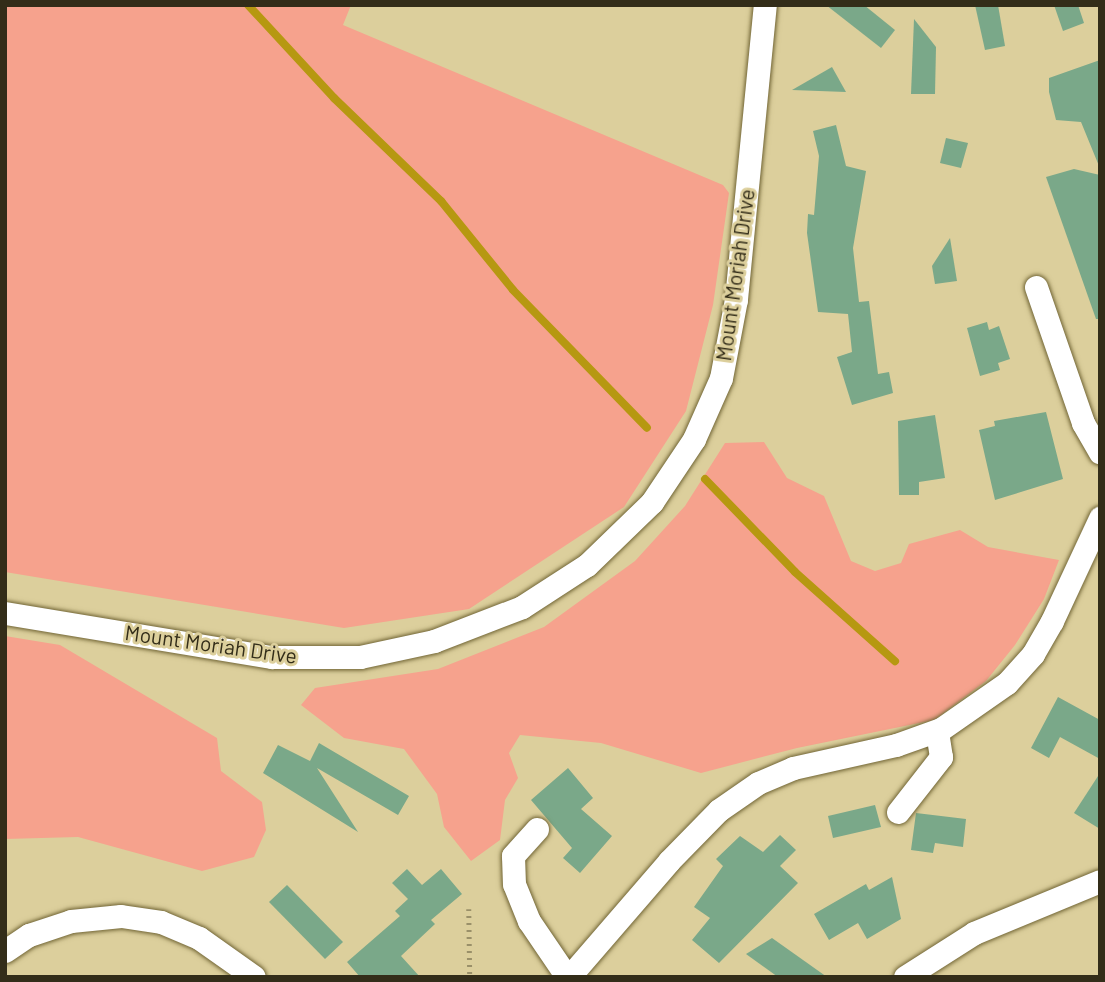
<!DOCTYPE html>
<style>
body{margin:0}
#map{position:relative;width:1105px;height:982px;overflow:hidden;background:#dccf9c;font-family:Barlow,sans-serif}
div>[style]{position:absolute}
.green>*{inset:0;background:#f6a28d}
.stream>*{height:8px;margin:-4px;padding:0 4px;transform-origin:4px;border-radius:4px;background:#b69811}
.building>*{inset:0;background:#7aa889}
.path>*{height:4.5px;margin-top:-2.25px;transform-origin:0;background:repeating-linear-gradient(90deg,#9a9069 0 2px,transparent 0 7px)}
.roads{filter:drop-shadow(0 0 2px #716535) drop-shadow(0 0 2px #716535)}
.minor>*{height:23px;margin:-11.5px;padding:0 11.5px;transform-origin:11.5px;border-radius:11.5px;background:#fff}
span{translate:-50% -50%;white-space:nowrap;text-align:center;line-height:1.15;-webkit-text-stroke:6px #dccf9c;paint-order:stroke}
.street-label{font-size:21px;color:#332d19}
.frame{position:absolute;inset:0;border:7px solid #332d19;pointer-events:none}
</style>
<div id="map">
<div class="green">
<i style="clip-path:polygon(5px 5px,351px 5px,343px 25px,723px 185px,729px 193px,713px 305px,686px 411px,624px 507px,469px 609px,344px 628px,5px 572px)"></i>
<i style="clip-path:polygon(764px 442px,787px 478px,824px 496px,851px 561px,875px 571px,901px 563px,909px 544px,960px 530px,988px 547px,1059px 560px,1044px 599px,1015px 645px,986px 681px,934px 720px,797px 748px,701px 773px,601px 743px,520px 735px,509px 753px,518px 778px,505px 800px,500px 840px,471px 861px,444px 827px,437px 794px,404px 749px,344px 738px,301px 705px,315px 688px,438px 669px,544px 627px,635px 561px,685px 506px,725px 443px)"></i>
<i style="clip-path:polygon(5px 636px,60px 645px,217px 738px,221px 771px,262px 802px,266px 830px,254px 857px,202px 871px,78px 837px,5px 839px)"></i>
</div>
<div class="stream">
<i style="left:248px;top:5px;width:127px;rotate:47.2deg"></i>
<i style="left:334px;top:98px;width:149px;rotate:43.9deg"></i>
<i style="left:441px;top:201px;width:114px;rotate:51deg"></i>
<i style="left:513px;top:290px;width:192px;rotate:45.8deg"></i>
<i style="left:705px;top:479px;width:129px;rotate:45.9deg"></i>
<i style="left:795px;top:572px;width:134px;rotate:41.7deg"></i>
</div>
<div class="building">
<i style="clip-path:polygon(826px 5px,864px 5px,895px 30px,881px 48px)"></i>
<i style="clip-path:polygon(975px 5px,998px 5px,1005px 46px,985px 50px)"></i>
<i style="clip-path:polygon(1054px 5px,1078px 5px,1084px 23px,1063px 31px)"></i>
<i style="clip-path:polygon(914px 19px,936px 47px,935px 94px,911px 94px)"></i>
<i style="clip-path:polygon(1100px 60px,1100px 166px,1099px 166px,1081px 122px,1056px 120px,1049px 92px,1049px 78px)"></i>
<i style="clip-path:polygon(832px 67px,846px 92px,792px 90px)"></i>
<i style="clip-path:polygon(836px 125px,846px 166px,866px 171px,853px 248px,859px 302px,869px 301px,878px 374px,889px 372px,893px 393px,852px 405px,837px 357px,852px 352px,848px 314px,818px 312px,807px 233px,808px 214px,814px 215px,819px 156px,813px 131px)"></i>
<i style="clip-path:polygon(946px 138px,968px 143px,961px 168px,940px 163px)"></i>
<i style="clip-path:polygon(1074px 169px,1100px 175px,1100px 319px,1096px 319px,1046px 177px)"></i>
<i style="clip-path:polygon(950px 238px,957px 281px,935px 284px,932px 266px)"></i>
<i style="clip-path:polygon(987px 322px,989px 330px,999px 326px,1010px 359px,998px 363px,1000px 370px,980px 376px,967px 328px)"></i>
<i style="clip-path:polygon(1046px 412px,1063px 479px,995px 500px,979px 430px,995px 426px,994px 421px)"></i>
<i style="clip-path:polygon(935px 415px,945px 478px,919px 482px,919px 495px,899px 495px,898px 421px)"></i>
<i style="clip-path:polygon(1058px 697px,1100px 720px,1100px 759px,1060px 737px,1049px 758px,1031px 748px)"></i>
<i style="clip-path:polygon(319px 743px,409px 796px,398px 815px,317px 768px,358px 832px,263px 773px,278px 745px,310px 761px)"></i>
<i style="clip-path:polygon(568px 768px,593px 798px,581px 809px,612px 836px,580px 873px,563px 858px,572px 848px,531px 800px)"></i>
<i style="clip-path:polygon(1100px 773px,1100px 829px,1074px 813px)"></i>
<i style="clip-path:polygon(875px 805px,881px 827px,833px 838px,828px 816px)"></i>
<i style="clip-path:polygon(916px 813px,966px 819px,963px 847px,935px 843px,933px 853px,911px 850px)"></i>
<i style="clip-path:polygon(780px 835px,796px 850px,780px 866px,798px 883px,719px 963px,692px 940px,710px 918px,694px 907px,723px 866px,716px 859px,740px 836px,763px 852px)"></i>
<i style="clip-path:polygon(407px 869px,422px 885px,441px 869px,462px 894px,431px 920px,435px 924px,401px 956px,420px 977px,360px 977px,347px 962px,400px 916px,395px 911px,408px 899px,392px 883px)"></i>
<i style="clip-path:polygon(892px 877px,901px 919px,867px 939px,858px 923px,829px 940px,814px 914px,866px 884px,869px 890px)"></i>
<i style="clip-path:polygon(287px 885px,343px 942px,325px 959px,269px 902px)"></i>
<i style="clip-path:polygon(772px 938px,827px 977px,778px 977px,746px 954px)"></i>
</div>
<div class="path">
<i style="left:469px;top:909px;width:68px;rotate:89.2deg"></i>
</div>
<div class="roads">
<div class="minor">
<i style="left:1036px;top:287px;width:144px;rotate:70.9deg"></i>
<i style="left:1083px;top:423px;width:34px;rotate:60deg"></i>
<i style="left:5px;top:613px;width:271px;rotate:9.4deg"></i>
<i style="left:272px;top:657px;width:88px"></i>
<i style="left:360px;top:657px;width:76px;rotate:-12.2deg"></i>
<i style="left:434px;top:641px;width:94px;rotate:-21.1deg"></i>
<i style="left:522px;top:607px;width:77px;rotate:-32.9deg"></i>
<i style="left:587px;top:565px;width:91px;rotate:-44.1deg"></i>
<i style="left:652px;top:502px;width:76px;rotate:-56.3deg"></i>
<i style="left:694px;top:439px;width:67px;rotate:-66.1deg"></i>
<i style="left:721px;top:378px;width:80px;rotate:-79.2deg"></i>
<i style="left:736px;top:299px;width:295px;rotate:-84.4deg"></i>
<i style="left:898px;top:812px;width:70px;rotate:-52deg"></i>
<i style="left:941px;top:757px;width:26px;rotate:-99deg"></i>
<i style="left:537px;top:829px;width:36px;rotate:132deg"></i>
<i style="left:513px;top:856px;width:28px;rotate:88deg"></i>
<i style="left:514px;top:884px;width:40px;rotate:68deg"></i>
<i style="left:529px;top:921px;width:68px;rotate:55.8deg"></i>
<i style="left:5px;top:951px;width:29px;rotate:-34deg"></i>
<i style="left:29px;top:935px;width:44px;rotate:-18.4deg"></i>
<i style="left:71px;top:921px;width:50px;rotate:-5.7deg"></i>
<i style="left:121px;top:916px;width:40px;rotate:8.5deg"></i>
<i style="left:161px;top:922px;width:41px;rotate:22.8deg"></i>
<i style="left:199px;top:938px;width:67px;rotate:35.3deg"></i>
<i style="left:569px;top:977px;width:153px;rotate:-49.2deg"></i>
<i style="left:669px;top:861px;width:71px;rotate:-45.6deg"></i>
<i style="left:719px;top:810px;width:47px;rotate:-34.7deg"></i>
<i style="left:758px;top:783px;width:38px;rotate:-23deg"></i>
<i style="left:793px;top:768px;width:106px;rotate:-12.6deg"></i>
<i style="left:896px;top:745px;width:48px;rotate:-19.6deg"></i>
<i style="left:941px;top:729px;width:80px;rotate:-34.9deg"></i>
<i style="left:1007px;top:683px;width:39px;rotate:-48deg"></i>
<i style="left:1033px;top:654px;width:38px;rotate:-60deg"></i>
<i style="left:1052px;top:621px;width:114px;rotate:-65deg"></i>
<i style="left:905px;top:977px;width:82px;rotate:-32.5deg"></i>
<i style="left:974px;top:933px;width:136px;rotate:-22.4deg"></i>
</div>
</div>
<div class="street-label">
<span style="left:735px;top:275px;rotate:-82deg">Mount Moriah Drive</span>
<span style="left:211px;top:644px;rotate:8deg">Mount Moriah Drive</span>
</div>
<div class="frame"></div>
</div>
